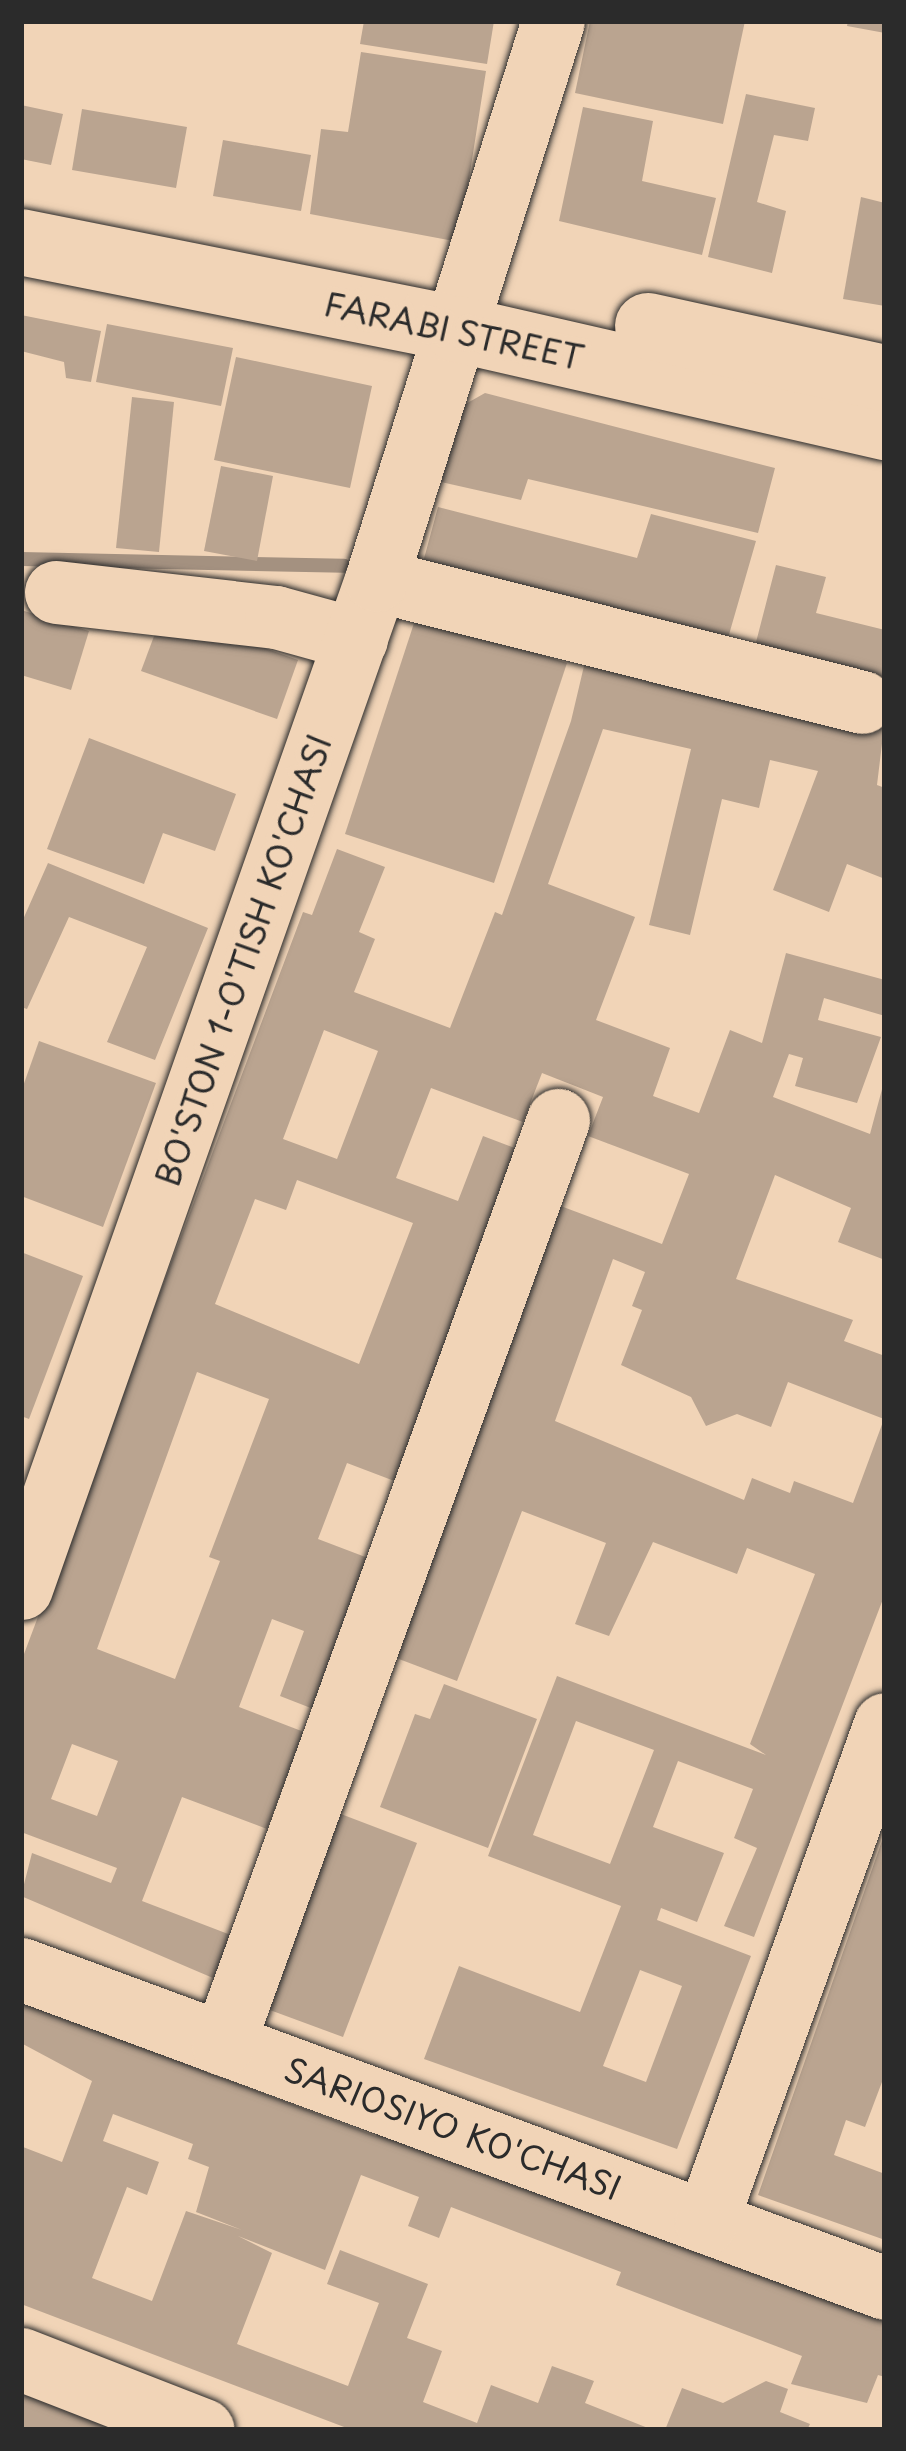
<!DOCTYPE html>
<style>
body{margin:0}
#map{position:relative;width:906px;height:2451px;overflow:hidden;background:#f1d4b7;font-family:"Playpen Sans",sans-serif}
div>[style]{position:absolute}
.stream>*{height:14px;margin:-7px;padding:0 7px;transform-origin:7px;border-radius:7px;background:#a49180}
.building>*{inset:0;background:#baa490}
.roads{filter:drop-shadow(0 0 3px #2b2b2b) drop-shadow(0 0 3px #2b2b2b)}
.minor>*{height:63px;margin:-31.5px;padding:0 31.5px;transform-origin:31.5px;border-radius:31.5px;background:#f1d4b7}
.major>*{height:66px;margin:-33px;padding:0 33px;transform-origin:33px;border-radius:33px;background:#f1d4b7}
span{translate:-50% -50%;white-space:nowrap;text-align:center;line-height:1.15;-webkit-text-stroke:12px #f1d4b7;paint-order:stroke}
.street-label{font-size:33px;color:#2b2b2b}
.frame{position:absolute;inset:0;border:24px solid #2b2b2b;pointer-events:none}
</style>
<div id="map">
<div class="stream">
<i style="left:21px;top:559px;width:323px;rotate:1.2deg"></i>
</div>
<div class="building">
<i style="clip-path:polygon(364px 21px,494px 21px,487px 64px,360px 44px)"></i>
<i style="clip-path:polygon(590px 21px,745px 21px,723px 124px,575px 93px)"></i>
<i style="clip-path:polygon(848px 21px,885px 21px,885px 33px,847px 26px)"></i>
<i style="clip-path:polygon(361px 52px,486px 71px,459px 242px,310px 214px,321px 129px,348px 132px)"></i>
<i style="clip-path:polygon(746px 94px,815px 108px,808px 141px,774px 135px,757px 202px,786px 211px,772px 273px,708px 257px)"></i>
<i style="clip-path:polygon(21px 105px,63px 114px,51px 165px,21px 159px)"></i>
<i style="clip-path:polygon(583px 107px,653px 121px,642px 181px,716px 198px,702px 255px,559px 221px)"></i>
<i style="clip-path:polygon(82px 109px,187px 127px,176px 188px,72px 170px)"></i>
<i style="clip-path:polygon(223px 140px,311px 155px,301px 211px,213px 196px)"></i>
<i style="clip-path:polygon(861px 197px,885px 203px,885px 306px,843px 299px)"></i>
<i style="clip-path:polygon(21px 315px,101px 331px,91px 382px,66px 378px,64px 362px,21px 351px)"></i>
<i style="clip-path:polygon(107px 324px,233px 348px,221px 406px,96px 382px)"></i>
<i style="clip-path:polygon(236px 357px,372px 386px,350px 488px,214px 460px)"></i>
<i style="clip-path:polygon(485px 393px,775px 468px,758px 533px,528px 479px,521px 500px,441px 482px,462px 406px)"></i>
<i style="clip-path:polygon(132px 397px,174px 402px,159px 552px,116px 548px)"></i>
<i style="clip-path:polygon(221px 466px,273px 476px,257px 561px,204px 551px)"></i>
<i style="clip-path:polygon(438px 507px,637px 558px,651px 514px,756px 541px,726px 645px,422px 566px)"></i>
<i style="clip-path:polygon(776px 565px,826px 577px,816px 613px,885px 630px,885px 683px,754px 650px)"></i>
<i style="clip-path:polygon(21px 610px,89px 631px,71px 690px,21px 675px)"></i>
<i style="clip-path:polygon(163px 612px,298px 660px,277px 719px,141px 671px)"></i>
<i style="clip-path:polygon(417px 614px,567px 663px,494px 883px,345px 834px)"></i>
<i style="clip-path:polygon(evenodd,588px 649px,885px 719px,877px 785px,885px 788px,885px 879px,847px 864px,829px 912px,773px 890px,818px 771px,770px 760px,759px 808px,722px 799px,690px 935px,649px 925px,691px 749px,603px 729px,548px 884px,635px 917px,596px 1020px,670px 1048px,653px 1096px,699px 1113px,730px 1030px,762px 1043px,786px 953px,885px 980px,885px 1016px,824px 998px,818px 1020px,881px 1037px,857px 1103px,795px 1086px,803px 1058px,789px 1054px,773px 1097px,870px 1134px,885px 1078px,885px 1260px,838px 1242px,851px 1208px,775px 1175px,736px 1279px,853px 1320px,844px 1341px,885px 1356px,883px 1599px,754px 1937px,724px 1926px,757px 1848px,734px 1838px,753px 1789px,678px 1761px,653px 1827px,724px 1853px,697px 1922px,661px 1908px,657px 1920px,751px 1956px,677px 2149px,424px 2059px,459px 1966px,580px 2012px,621px 1906px,488px 1856px,557px 1676px,766px 1755px,750px 1744px,815px 1574px,747px 1548px,737px 1574px,653px 1542px,609px 1636px,575px 1624px,606px 1543px,522px 1511px,457px 1681px,391px 1656px,558px 1205px,662px 1244px,689px 1174px,588px 1136px,603px 1097px,542px 1073px,523px 1122px,431px 1088px,396px 1178px,458px 1201px,483px 1136px,523px 1151px,397px 1482px,347px 1463px,318px 1539px,368px 1558px,321px 1712px,280px 1696px,304px 1631px,272px 1619px,239px 1707px,304px 1732px,267px 1829px,182px 1797px,142px 1901px,236px 1937px,220px 1981px,21px 1896px,32px 1853px,111px 1883px,117px 1868px,21px 1832px,21px 1662px,303px 912px,312px 915px,337px 849px,385px 867px,359px 932px,375px 939px,354px 992px,450px 1028px,495px 912px,502px 915px,571px 721px,588px 649px,324px 1030px,378px 1051px,337px 1159px,283px 1139px,324px 1030px,588px 649px,297px 1180px,413px 1223px,359px 1364px,215px 1304px,255px 1199px,286px 1210px,297px 1180px,588px 649px,613px 1259px,645px 1272px,632px 1306px,642px 1310px,621px 1365px,691px 1397px,706px 1426px,737px 1414px,771px 1427px,788px 1382px,884px 1419px,853px 1503px,794px 1481px,790px 1493px,752px 1478px,744px 1500px,555px 1421px,613px 1259px,588px 649px,197px 1372px,269px 1399px,209px 1557px,220px 1561px,175px 1679px,97px 1649px,197px 1372px,588px 649px,576px 1721px,654px 1750px,610px 1864px,533px 1835px,576px 1721px,588px 649px,72px 1744px,118px 1761px,97px 1816px,51px 1799px,72px 1744px,588px 649px,640px 1970px,682px 1986px,646px 2082px,603px 2066px,640px 1970px)"></i>
<i style="clip-path:polygon(89px 738px,236px 794px,215px 851px,163px 833px,144px 884px,47px 849px)"></i>
<i style="clip-path:polygon(48px 863px,208px 928px,155px 1060px,107px 1042px,147px 947px,69px 917px,27px 1009px,21px 1007px,21px 924px)"></i>
<i style="clip-path:polygon(39px 1041px,156px 1083px,103px 1227px,21px 1196px,21px 1092px)"></i>
<i style="clip-path:polygon(21px 1252px,83px 1276px,29px 1419px,21px 1416px)"></i>
<i style="clip-path:polygon(444px 1684px,537px 1719px,488px 1848px,380px 1807px,415px 1714px,430px 1719px)"></i>
<i style="clip-path:polygon(333px 1811px,417px 1843px,343px 2037px,259px 2006px)"></i>
<i style="clip-path:polygon(884px 1835px,885px 2074px,865px 2127px,846px 2120px,834px 2155px,885px 2174px,885px 2240px,758px 2195px)"></i>
<i style="clip-path:polygon(evenodd,21px 1990px,73px 2021px,376px 2136px,380px 2127px,885px 2304px,885px 2377px,878px 2375px,867px 2403px,791px 2384px,802px 2356px,616px 2285px,621px 2272px,451px 2207px,439px 2238px,408px 2226px,419px 2197px,361px 2175px,325px 2270px,238px 2236px,272px 2253px,237px 2344px,348px 2386px,379px 2303px,327px 2284px,340px 2250px,428px 2284px,407px 2338px,442px 2351px,423px 2402px,477px 2423px,491px 2385px,538px 2403px,552px 2366px,594px 2381px,585px 2403px,653px 2430px,352px 2430px,21px 2304px,21px 2153px,23px 2147px,62px 2162px,92px 2081px,21px 2043px,21px 1990px,113px 2114px,193px 2144px,188px 2159px,209px 2167px,196px 2212px,242px 2230px,186px 2211px,152px 2301px,92px 2278px,127px 2187px,147px 2195px,159px 2162px,103px 2141px,113px 2114px)"></i>
<i style="clip-path:polygon(21px 2375px,156px 2430px,21px 2430px)"></i>
<i style="clip-path:polygon(766px 2381px,788px 2389px,780px 2412px,810px 2424px,807px 2430px,665px 2430px,682px 2388px,723px 2403px)"></i>
</div>
<div class="roads">
<div class="minor">
<i style="left:376px;top:580px;width:501px;rotate:14.09deg"></i>
<i style="left:56px;top:592px;width:221px;rotate:6.5deg"></i>
<i style="left:276px;top:617px;width:83px;rotate:15.4deg"></i>
<i style="left:21px;top:1588px;width:1069px;rotate:-70.6deg"></i>
<i style="left:376px;top:580px;width:586px;rotate:-72.43deg"></i>
<i style="left:21px;top:1969px;width:921px;rotate:20.26deg"></i>
<i style="left:223px;top:2044px;width:983px;rotate:-70.07deg"></i>
<i style="left:706px;top:2222px;width:529px;rotate:-70.23deg"></i>
<i style="left:21px;top:2359px;width:195px;rotate:21.3deg"></i>
</div>
<div class="major">
<i style="left:21px;top:242px;width:445px;rotate:11.3deg"></i>
<i style="left:457px;top:329px;width:439px;rotate:12.9deg"></i>
<i style="left:648px;top:326px;width:243px;rotate:12.4deg"></i>
</div>
</div>
<div class="street-label">
<span style="left:454px;top:330px;rotate:12deg">FARABI STREET</span>
<span style="left:243px;top:960px;rotate:-71deg">BO'STON 1-O'TISH KO'CHASI</span>
<span style="left:453px;top:2128px;rotate:20deg">SARIOSIYO KO'CHASI</span>
</div>
<div class="frame"></div>
</div>
